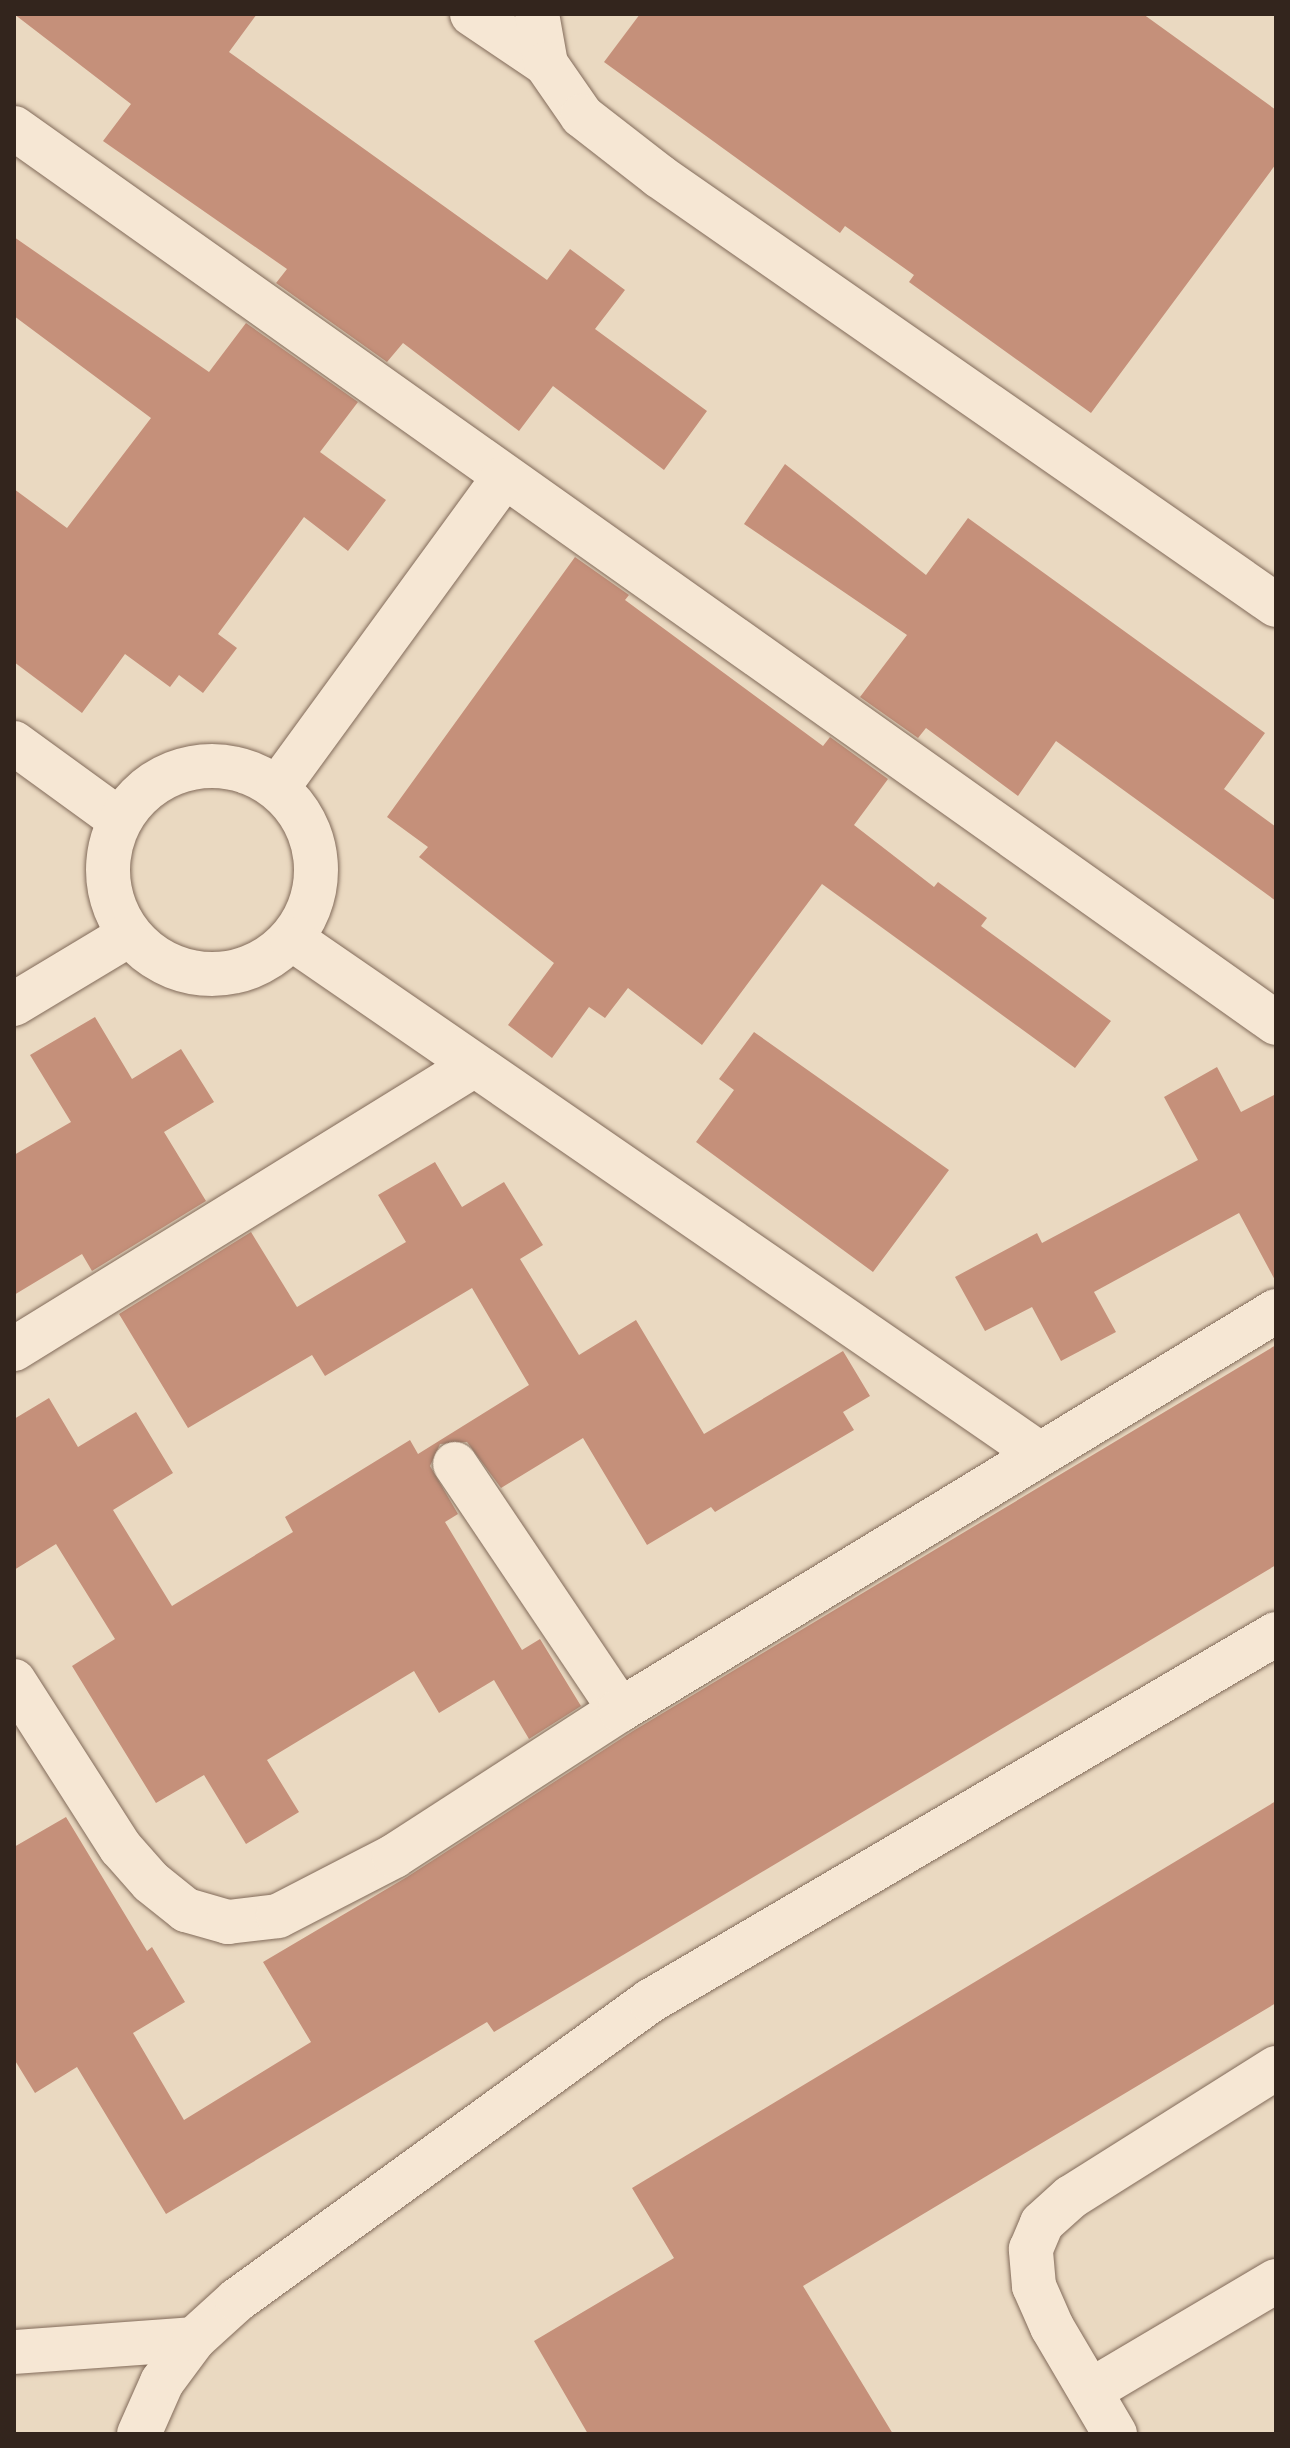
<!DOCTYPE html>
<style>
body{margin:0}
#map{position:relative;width:1290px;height:2448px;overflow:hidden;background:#ead9c1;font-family:Merriweather,serif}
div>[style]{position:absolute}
.building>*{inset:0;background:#c5907a}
.roads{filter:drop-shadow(0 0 2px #826b5a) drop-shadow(0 0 2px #826b5a)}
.minor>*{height:44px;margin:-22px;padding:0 22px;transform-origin:22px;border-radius:22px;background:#f6e7d4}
.minor>.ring{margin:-22px;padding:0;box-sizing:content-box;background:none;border:44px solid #f6e7d4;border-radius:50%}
span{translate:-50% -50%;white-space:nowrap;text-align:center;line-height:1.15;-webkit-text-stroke:6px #f2e4d0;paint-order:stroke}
.frame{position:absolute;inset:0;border:16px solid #33251d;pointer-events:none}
</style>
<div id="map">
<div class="building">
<i style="clip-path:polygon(14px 14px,257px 14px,229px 52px,547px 280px,570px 249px,625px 290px,595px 329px,707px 411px,664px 470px,553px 386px,519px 431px,403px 343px,387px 362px,276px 283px,287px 269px,103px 141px,131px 104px)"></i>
<i style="clip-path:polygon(640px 14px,1143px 14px,1276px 110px,1276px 164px,1091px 413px,909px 282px,914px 275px,845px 226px,840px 233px,604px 62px)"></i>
<i style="clip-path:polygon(14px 237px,209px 372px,246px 323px,358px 402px,320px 452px,386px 500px,348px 551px,304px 517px,218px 634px,237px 648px,203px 693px,179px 675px,170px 687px,125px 654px,82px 713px,14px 662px,14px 489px,67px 528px,151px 418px,14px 316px)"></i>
<i style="clip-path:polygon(785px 464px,926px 575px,968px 518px,1265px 733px,1224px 789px,1276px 827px,1276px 901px,1056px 741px,1018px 796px,926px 728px,918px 738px,860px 697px,907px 635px,744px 524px)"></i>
<i style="clip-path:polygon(575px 557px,629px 595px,625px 600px,823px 746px,830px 737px,888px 779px,854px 825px,934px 887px,938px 882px,987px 918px,981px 926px,1111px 1021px,1075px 1068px,822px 884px,702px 1045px,628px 988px,605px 1018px,589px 1007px,552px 1058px,508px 1025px,554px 963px,419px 857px,428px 847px,387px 817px)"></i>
<i style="clip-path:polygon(95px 1017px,132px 1079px,181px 1049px,214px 1102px,164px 1132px,206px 1201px,92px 1271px,82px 1254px,14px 1295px,14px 1155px,71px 1122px,30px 1055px)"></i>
<i style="clip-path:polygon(754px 1032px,949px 1170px,873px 1272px,696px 1142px,734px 1090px,719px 1079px)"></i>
<i style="clip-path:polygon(1217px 1067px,1241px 1112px,1276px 1094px,1276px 1282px,1239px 1213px,1094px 1292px,1116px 1332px,1061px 1361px,1032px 1307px,985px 1331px,955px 1277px,1037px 1233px,1042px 1243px,1198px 1160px,1164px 1097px)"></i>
<i style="clip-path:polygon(435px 1162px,462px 1207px,504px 1182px,543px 1245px,520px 1259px,579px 1355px,636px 1320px,704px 1434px,843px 1351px,870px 1396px,843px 1412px,854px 1430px,715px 1512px,711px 1507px,647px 1545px,583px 1438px,501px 1488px,467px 1442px,440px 1444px,430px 1466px,458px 1514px,445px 1522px,522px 1650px,540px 1639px,581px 1706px,529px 1739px,494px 1680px,439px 1713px,414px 1671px,267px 1760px,299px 1812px,246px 1844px,204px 1775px,156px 1803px,72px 1666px,115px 1639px,56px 1544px,14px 1570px,14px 1419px,49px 1398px,78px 1447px,136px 1412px,173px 1473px,113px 1510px,172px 1606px,293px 1532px,285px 1517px,410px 1440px,418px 1454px,529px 1385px,472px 1288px,325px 1376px,312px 1355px,188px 1428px,119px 1314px,251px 1232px,297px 1307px,406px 1242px,378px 1195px)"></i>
<i style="clip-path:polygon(1276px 1345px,1276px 1565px,494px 2032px,487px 2022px,166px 2214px,77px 2067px,35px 2093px,14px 2059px,14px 1847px,66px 1817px,147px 1951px,152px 1947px,185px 2002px,133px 2033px,184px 2120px,311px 2042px,263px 1962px,407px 1877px,633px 1731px)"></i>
<i style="clip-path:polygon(1276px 1801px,1276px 2003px,803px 2286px,893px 2434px,588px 2434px,534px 2341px,674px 2258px,632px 2188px)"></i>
</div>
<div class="roads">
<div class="minor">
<i style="left:472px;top:14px;width:89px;rotate:34deg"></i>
<i style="left:537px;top:14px;width:51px;rotate:79.8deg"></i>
<i style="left:546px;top:64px;width:63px;rotate:55.3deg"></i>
<i style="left:582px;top:116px;width:98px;rotate:37.9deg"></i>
<i style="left:659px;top:176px;width:751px;rotate:34.81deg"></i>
<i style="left:14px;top:128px;width:1547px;rotate:35.34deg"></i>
<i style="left:14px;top:743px;width:131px;rotate:36deg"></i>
<i class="ring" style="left:108px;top:766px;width:164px;height:164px"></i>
<i style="left:278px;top:787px;width:382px;rotate:-53.9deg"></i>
<i style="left:292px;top:939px;width:905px;rotate:34.55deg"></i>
<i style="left:14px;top:1004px;width:134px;rotate:-31deg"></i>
<i style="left:14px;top:1349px;width:539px;rotate:-31.66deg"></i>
<i style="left:455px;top:1464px;width:296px;rotate:56.1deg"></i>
<i style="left:14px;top:1681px;width:198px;rotate:57.4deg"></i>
<i style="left:121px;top:1848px;width:45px;rotate:48.6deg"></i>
<i style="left:151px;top:1882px;width:45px;rotate:38.7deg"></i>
<i style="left:186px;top:1910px;width:44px;rotate:15.9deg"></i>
<i style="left:228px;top:1922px;width:50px;rotate:-6.8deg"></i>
<i style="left:278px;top:1916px;width:131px;rotate:-27.3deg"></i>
<i style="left:394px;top:1856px;width:269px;rotate:-32.9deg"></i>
<i style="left:620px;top:1710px;width:768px;rotate:-31.31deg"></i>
<i style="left:14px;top:2352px;width:180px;rotate:-4.1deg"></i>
<i style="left:1090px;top:2391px;width:216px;rotate:-30.6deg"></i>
<i style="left:139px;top:2434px;width:57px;rotate:-66.1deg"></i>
<i style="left:162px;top:2382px;width:54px;rotate:-53.3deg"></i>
<i style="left:194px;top:2339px;width:58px;rotate:-42.2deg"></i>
<i style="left:237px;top:2300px;width:510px;rotate:-35.9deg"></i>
<i style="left:650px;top:2001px;width:726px;rotate:-30.38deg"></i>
<i style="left:1115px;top:2434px;width:124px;rotate:-120.5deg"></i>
<i style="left:1052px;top:2327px;width:45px;rotate:-113.7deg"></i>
<i style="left:1034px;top:2286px;width:37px;rotate:-95deg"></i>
<i style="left:1031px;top:2249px;width:28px;rotate:-67deg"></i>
<i style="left:1042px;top:2223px;width:39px;rotate:-42deg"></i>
<i style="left:1071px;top:2197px;width:242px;rotate:-32.2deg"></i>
</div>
</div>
<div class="frame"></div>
</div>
